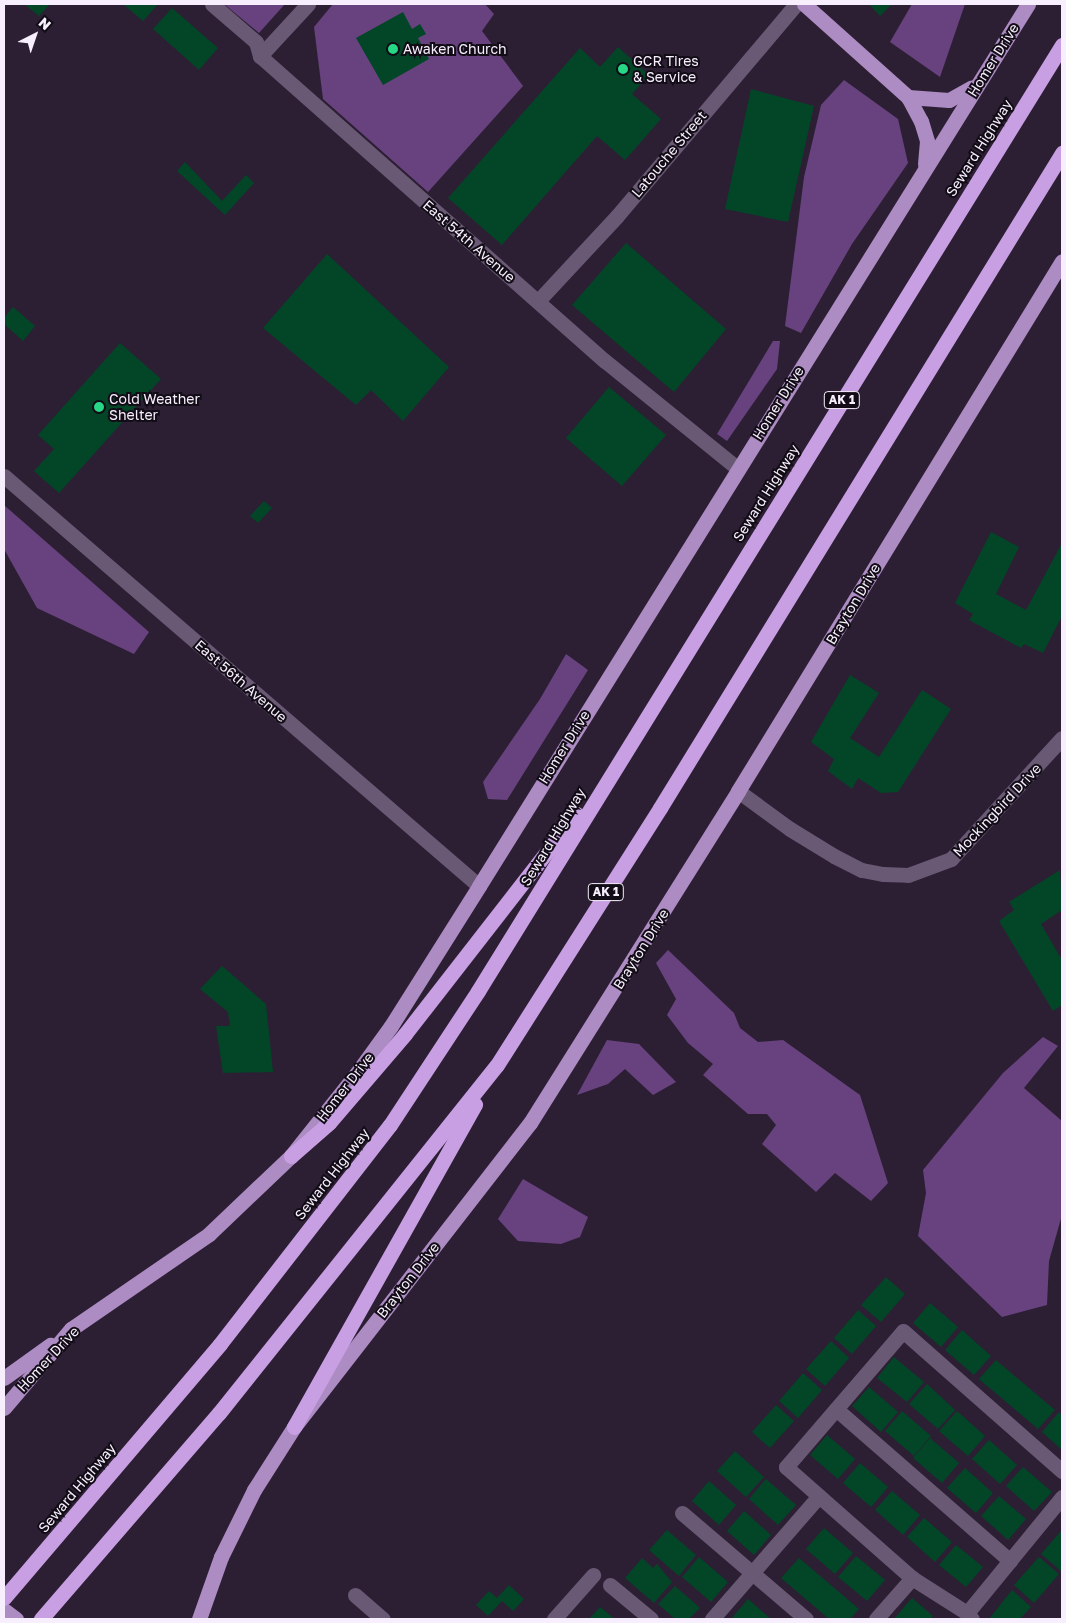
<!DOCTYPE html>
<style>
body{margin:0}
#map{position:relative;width:1066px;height:1623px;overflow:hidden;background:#2c1f34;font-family:"Golos Text",sans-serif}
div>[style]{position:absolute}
.forest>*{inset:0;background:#67427e}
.building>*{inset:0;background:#024627}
.minor>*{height:15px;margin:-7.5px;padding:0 7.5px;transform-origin:7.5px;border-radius:7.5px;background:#695974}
.major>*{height:15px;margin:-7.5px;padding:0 7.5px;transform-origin:7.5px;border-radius:7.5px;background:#ad8bc3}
.highway>*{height:15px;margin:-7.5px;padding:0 7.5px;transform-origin:7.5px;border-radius:7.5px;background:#c89fe3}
.dots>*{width:14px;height:14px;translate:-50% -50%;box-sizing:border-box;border:2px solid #110c15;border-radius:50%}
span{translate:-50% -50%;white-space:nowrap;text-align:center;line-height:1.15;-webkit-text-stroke:4px #110c15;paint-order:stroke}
.shield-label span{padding:1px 4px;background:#110c15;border:1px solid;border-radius:4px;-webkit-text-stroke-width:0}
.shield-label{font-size:12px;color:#f8effe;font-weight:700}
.poi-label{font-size:14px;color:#f8effe}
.left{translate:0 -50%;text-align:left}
.street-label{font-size:14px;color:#f8effe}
.frame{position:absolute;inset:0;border:5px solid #f8effe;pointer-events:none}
.north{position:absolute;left:10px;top:10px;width:50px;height:50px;-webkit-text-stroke:4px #110c15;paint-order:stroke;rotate:41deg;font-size:14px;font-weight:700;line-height:20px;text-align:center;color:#f8effe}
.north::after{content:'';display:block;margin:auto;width:18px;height:22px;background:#f8effe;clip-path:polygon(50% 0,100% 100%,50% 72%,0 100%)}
</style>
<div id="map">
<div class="forest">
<i style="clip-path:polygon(224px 4px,285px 4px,259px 33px)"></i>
<i style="clip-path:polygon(333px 4px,485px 4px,494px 14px,482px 31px,523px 86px,428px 192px,323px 99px,314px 27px)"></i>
<i style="clip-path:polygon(912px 4px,965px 4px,940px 77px,890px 42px)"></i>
<i style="clip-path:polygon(844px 80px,898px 119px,908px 163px,852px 244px,801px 333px,785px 326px,804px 177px,821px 105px)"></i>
<i style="clip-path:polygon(773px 341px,780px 341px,777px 369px,727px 441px,717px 434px)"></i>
<i style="clip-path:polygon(4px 505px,149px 632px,134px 654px,37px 608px,4px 549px)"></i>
<i style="clip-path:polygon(566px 654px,588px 670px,507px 800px,488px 799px,483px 782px,540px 699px)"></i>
<i style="clip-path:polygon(668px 950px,734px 1013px,740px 1028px,758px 1042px,783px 1040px,860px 1095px,888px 1183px,871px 1201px,835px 1173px,816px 1192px,762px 1144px,776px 1125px,767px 1114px,748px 1114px,703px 1075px,713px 1064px,688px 1043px,667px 1015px,676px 999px,656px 963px)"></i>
<i style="clip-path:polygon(1043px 1037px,1058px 1046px,1024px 1088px,1062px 1121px,1062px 1215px,1049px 1261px,1047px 1305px,1002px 1317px,918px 1236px,926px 1193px,923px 1170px,1003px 1073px)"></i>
<i style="clip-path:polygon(607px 1040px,639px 1044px,676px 1082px,653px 1095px,625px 1069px,608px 1084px,577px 1095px)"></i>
<i style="clip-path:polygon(523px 1179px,588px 1217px,580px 1237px,561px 1244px,518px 1241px,498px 1219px)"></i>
</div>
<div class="building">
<i style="clip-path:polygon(24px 4px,50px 4px,39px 16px)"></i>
<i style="clip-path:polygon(123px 4px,158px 4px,143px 21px)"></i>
<i style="clip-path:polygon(869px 4px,892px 4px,880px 16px)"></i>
<i style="clip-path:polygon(172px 8px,218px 48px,199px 70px,153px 29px)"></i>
<i style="clip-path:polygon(403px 12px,412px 29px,420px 24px,426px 34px,418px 38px,429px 59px,383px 85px,356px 38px)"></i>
<i style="clip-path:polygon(618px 47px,649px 75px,632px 94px,661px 119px,625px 160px,597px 136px,502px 245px,448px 198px,580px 48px,600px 67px)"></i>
<i style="clip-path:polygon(751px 89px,814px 106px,788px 222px,725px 209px)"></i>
<i style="clip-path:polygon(185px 162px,222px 201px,246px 175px,254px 183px,225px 215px,177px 171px)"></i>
<i style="clip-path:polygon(626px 243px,726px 329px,674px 392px,572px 305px)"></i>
<i style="clip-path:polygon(327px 254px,449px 367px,403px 421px,371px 390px,356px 405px,263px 328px)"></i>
<i style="clip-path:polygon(13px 307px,35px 326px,23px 341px,4px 324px,4px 318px)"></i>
<i style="clip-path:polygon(120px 343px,161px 379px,59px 493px,34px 471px,54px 449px,38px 435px)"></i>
<i style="clip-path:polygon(609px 387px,666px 435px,622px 486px,566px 438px)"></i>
<i style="clip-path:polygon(264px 501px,272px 508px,258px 523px,250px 516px)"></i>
<i style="clip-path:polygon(991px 532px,1019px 547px,996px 594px,1026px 610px,1062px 543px,1062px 616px,1043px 653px,1024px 644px,1021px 648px,969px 620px,973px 614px,955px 603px)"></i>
<i style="clip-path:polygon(850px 675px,879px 693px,850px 738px,879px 757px,922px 690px,951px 709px,898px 792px,881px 793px,858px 778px,852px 789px,828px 771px,834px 759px,811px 742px)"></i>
<i style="clip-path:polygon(1060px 870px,1062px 910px,1041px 924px,1062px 960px,1062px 1005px,1053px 1011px,999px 921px,1014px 910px,1009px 902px)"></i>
<i style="clip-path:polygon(222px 966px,266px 1004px,273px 1072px,223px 1073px,216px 1026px,230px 1026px,228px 1012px,200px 989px)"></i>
<i style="clip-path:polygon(886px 1277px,905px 1294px,881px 1322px,861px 1305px)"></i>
<i style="clip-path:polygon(930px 1303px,958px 1327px,941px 1347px,913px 1323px)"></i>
<i style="clip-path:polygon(858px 1310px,876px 1326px,852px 1354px,834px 1338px)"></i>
<i style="clip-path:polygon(962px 1330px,991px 1356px,974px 1375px,945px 1350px)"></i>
<i style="clip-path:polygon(831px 1341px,849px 1358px,825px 1386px,806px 1369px)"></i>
<i style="clip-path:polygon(894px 1357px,924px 1382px,907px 1402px,877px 1378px)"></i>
<i style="clip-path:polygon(996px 1360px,1055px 1410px,1038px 1429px,979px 1379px)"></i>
<i style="clip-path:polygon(803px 1373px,822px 1390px,798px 1418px,779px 1401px)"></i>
<i style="clip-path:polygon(927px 1384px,955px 1410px,938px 1429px,909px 1404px)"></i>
<i style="clip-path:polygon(869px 1387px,898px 1412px,881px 1432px,852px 1406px)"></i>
<i style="clip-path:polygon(776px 1405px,794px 1421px,770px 1448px,752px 1432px)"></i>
<i style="clip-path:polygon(902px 1411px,931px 1436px,914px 1456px,885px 1431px)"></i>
<i style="clip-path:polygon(957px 1411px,985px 1436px,968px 1456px,939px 1431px)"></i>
<i style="clip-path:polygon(1059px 1412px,1062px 1416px,1062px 1450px,1042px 1432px)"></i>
<i style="clip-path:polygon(827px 1435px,855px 1459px,838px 1479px,810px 1455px)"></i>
<i style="clip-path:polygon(930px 1438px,959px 1463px,942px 1483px,913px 1458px)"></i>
<i style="clip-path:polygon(989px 1440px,1017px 1465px,1000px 1484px,972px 1459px)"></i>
<i style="clip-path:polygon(735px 1451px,764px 1477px,746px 1497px,717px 1471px)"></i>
<i style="clip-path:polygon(860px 1463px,888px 1487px,871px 1507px,843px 1483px)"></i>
<i style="clip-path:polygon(1023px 1467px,1052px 1492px,1034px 1511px,1006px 1486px)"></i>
<i style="clip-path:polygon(965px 1468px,993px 1493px,976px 1513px,947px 1488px)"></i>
<i style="clip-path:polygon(766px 1479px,796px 1505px,778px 1525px,749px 1499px)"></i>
<i style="clip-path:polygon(709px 1481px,736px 1505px,719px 1525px,692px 1501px)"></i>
<i style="clip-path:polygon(892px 1491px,920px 1515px,903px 1535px,875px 1510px)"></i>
<i style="clip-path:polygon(999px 1496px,1026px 1519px,1008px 1540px,981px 1516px)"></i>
<i style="clip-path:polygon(744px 1511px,771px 1535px,754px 1555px,727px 1531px)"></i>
<i style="clip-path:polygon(924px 1518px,952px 1542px,935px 1562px,907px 1537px)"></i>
<i style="clip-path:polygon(824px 1528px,853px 1553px,835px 1574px,806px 1549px)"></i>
<i style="clip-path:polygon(667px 1530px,696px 1555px,679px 1576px,649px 1550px)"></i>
<i style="clip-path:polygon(1062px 1530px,1062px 1570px,1061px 1571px,1041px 1554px)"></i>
<i style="clip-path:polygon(956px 1545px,983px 1567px,966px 1587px,939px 1565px)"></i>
<i style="clip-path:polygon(856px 1556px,885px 1580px,867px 1601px,838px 1577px)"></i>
<i style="clip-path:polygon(699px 1557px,728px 1582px,711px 1602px,682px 1577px)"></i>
<i style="clip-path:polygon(1039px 1557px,1059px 1574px,1034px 1603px,1014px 1585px)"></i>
<i style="clip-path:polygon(642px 1558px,653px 1568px,657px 1564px,672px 1582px,654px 1603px,625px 1578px)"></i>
<i style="clip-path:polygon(799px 1558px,859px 1609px,850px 1619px,829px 1619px,781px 1578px)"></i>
<i style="clip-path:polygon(509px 1585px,524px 1599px,513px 1611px,502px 1601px,488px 1616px,476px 1605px,489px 1591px,497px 1598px)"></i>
<i style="clip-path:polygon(675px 1586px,700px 1608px,689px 1619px,675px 1619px,658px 1604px)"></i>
<i style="clip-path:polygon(1012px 1590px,1031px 1607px,1020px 1619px,989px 1619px)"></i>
<i style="clip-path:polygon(912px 1598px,933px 1616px,931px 1619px,894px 1619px)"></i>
<i style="clip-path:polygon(748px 1599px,771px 1619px,731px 1619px)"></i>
<i style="clip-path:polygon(600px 1607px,615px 1619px,589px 1619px)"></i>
</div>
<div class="minor">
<i style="left:212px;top:4px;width:58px;rotate:40.8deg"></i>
<i style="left:256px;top:42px;width:15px;rotate:74deg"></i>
<i style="left:260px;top:56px;width:460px;rotate:41.5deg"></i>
<i style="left:605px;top:361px;width:170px;rotate:39deg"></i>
<i style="left:260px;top:56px;width:71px;rotate:-47.3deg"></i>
<i style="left:538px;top:301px;width:116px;rotate:-47.1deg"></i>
<i style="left:617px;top:216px;width:277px;rotate:-49.8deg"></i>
<i style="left:4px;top:476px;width:627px;rotate:40.8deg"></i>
<i style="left:738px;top:791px;width:64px;rotate:36.2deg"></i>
<i style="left:790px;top:829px;width:52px;rotate:31.5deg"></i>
<i style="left:834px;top:856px;width:31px;rotate:27deg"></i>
<i style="left:862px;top:870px;width:21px;rotate:11deg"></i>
<i style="left:883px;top:874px;width:25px;rotate:2deg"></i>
<i style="left:908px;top:875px;width:46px;rotate:-20.4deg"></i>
<i style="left:951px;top:859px;width:164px;rotate:-47.5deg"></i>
<i style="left:836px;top:1409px;width:231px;rotate:41.1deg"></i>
<i style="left:682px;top:1513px;width:163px;rotate:40.5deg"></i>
<i style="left:610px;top:1585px;width:53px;rotate:39.7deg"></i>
<i style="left:355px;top:1595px;width:37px;rotate:41deg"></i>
<i style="left:967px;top:1613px;width:150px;rotate:-50.7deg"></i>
<i style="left:554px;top:1619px;width:59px;rotate:-48.4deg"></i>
<i style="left:712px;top:1619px;width:163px;rotate:-49deg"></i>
<i style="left:876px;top:1619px;width:55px;rotate:-48.7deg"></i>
<i style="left:972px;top:1619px;width:8px;rotate:-130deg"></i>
<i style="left:967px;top:1613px;width:65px;rotate:-147.5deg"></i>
<i style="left:912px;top:1578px;width:168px;rotate:-138.6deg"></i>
<i style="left:786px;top:1467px;width:179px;rotate:-49.3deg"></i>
<i style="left:903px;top:1331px;width:212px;rotate:41.4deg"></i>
</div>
<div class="major">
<i style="left:804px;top:4px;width:140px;rotate:41.8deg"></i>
<i style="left:908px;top:97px;width:27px;rotate:62deg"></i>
<i style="left:921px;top:121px;width:21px;rotate:73deg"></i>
<i style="left:927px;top:141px;width:23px;rotate:95deg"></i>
<i style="left:908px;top:97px;width:41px;rotate:4.2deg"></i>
<i style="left:949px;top:100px;width:26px;rotate:-29deg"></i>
<i style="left:4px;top:1378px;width:57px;rotate:-35.7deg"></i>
<i style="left:4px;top:1408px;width:104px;rotate:-49.7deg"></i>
<i style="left:71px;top:1329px;width:168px;rotate:-34.5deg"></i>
<i style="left:209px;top:1234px;width:113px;rotate:-43.6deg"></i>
<i style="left:291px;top:1156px;width:106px;rotate:-51.5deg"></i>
<i style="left:357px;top:1073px;width:58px;rotate:-54.1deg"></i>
<i style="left:391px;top:1026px;width:165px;rotate:-57.8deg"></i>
<i style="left:479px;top:886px;width:1039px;rotate:-58.1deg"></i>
<i style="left:4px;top:1610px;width:15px;rotate:37deg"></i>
<i style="left:199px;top:1619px;width:66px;rotate:-70.5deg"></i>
<i style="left:221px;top:1557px;width:75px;rotate:-63.8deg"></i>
<i style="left:254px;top:1490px;width:75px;rotate:-57.6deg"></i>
<i style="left:294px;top:1427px;width:385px;rotate:-52.2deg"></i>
<i style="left:530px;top:1123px;width:392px;rotate:-57.9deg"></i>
<i style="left:738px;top:791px;width:621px;rotate:-58.56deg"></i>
</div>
<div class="highway">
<i style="left:291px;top:1156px;width:50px;rotate:-41deg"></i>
<i style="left:329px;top:1123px;width:117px;rotate:-49.5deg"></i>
<i style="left:405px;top:1034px;width:279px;rotate:-52.1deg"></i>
<i style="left:294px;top:1427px;width:370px;rotate:-60.7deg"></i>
<i style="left:4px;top:1598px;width:333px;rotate:-49.6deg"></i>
<i style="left:220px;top:1344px;width:277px;rotate:-52.2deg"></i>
<i style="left:390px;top:1125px;width:160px;rotate:-56.7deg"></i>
<i style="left:478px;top:991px;width:1112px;rotate:-58.31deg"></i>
<i style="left:41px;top:1619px;width:272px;rotate:-49.2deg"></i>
<i style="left:219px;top:1413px;width:445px;rotate:-51.4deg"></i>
<i style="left:497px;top:1065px;width:304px;rotate:-57.6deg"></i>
<i style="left:660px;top:808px;width:769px;rotate:-58.46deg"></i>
</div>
<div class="dots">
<i style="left:393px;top:49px;background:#26d886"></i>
<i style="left:623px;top:69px;background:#26d886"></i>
<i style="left:99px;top:407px;background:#26d886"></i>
</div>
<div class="shield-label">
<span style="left:842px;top:400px">AK 1</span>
<span style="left:606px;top:892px">AK 1</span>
</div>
<div class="poi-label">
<span class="left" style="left:403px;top:49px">Awaken Church</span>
<span class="left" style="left:633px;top:69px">GCR Tires<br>&amp; Service</span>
<span class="left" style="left:109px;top:407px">Cold Weather<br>Shelter</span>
</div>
<div class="street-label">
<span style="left:993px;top:60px;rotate:-58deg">Homer Drive</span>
<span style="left:979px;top:148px;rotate:-58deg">Seward Highway</span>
<span style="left:669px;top:154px;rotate:-50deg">Latouche Street</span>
<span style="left:469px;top:241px;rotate:41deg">East 54th Avenue</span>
<span style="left:778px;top:403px;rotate:-58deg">Homer Drive</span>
<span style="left:766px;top:493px;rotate:-58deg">Seward Highway</span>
<span style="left:853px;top:604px;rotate:-59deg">Brayton Drive</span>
<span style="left:241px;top:681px;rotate:41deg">East 56th Avenue</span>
<span style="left:564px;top:747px;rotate:-58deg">Homer Drive</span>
<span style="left:997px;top:810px;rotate:-47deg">Mockingbird Drive</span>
<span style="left:553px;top:837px;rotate:-59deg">Seward Highway</span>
<span style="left:641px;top:949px;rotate:-58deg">Brayton Drive</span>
<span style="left:345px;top:1087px;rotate:-52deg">Homer Drive</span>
<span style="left:332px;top:1174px;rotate:-52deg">Seward Highway</span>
<span style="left:408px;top:1280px;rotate:-52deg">Brayton Drive</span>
<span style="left:48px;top:1359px;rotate:-47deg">Homer Drive</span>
<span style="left:77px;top:1488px;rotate:-50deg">Seward Highway</span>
</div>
<div class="frame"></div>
<div class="north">N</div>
</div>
